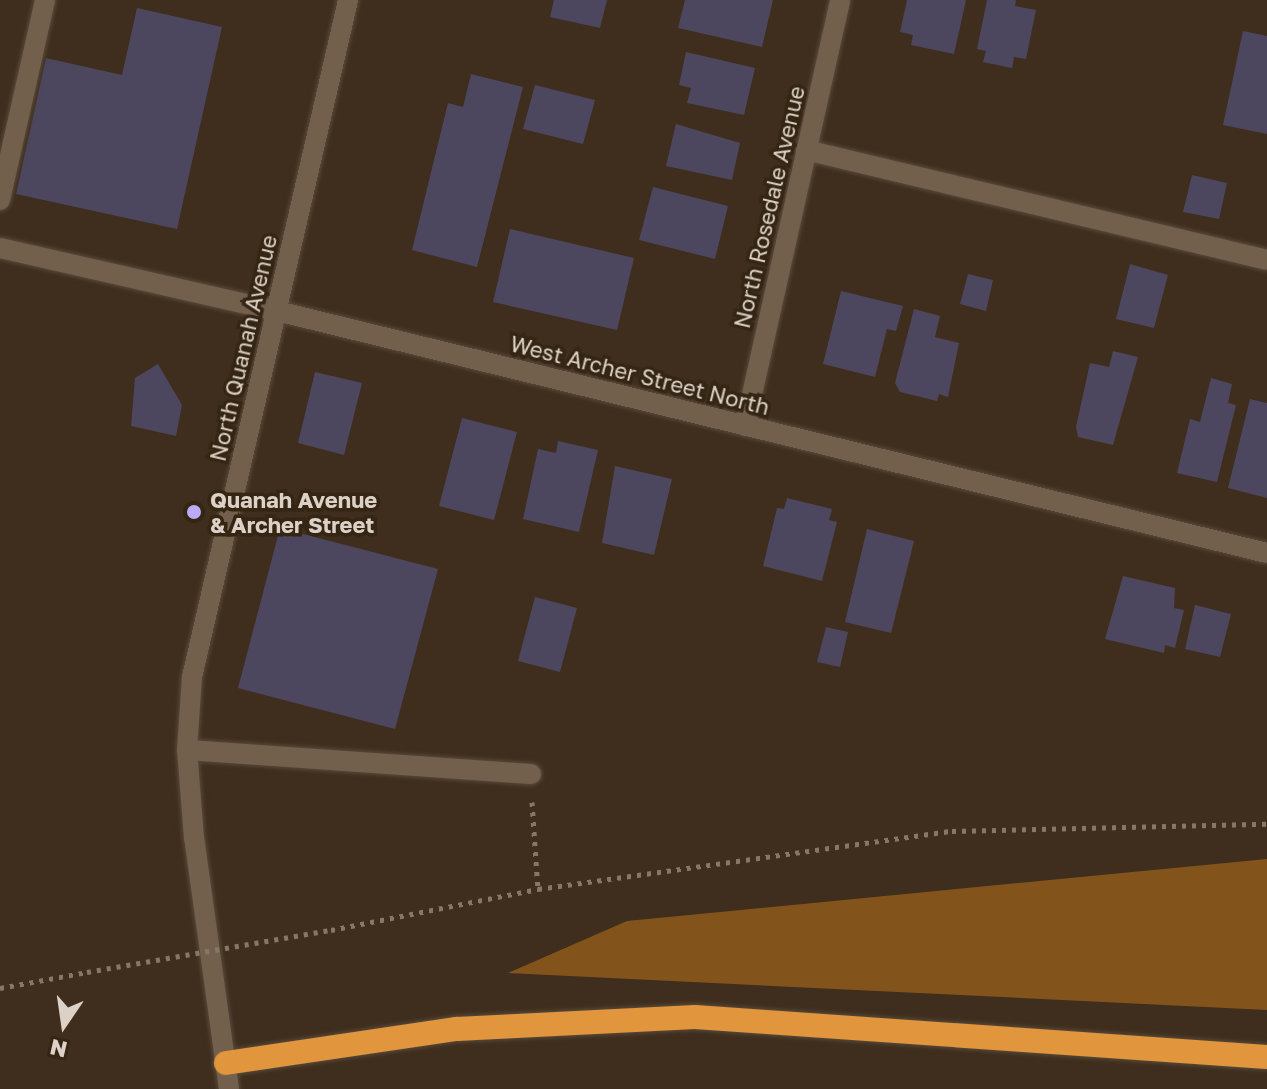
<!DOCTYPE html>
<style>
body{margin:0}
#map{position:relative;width:1267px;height:1089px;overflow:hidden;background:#3f2e1d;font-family:"Golos Text",sans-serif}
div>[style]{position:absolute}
.forest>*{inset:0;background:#82541c}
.building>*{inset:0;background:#4c475e}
.path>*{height:5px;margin-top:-2.5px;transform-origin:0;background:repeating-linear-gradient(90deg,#867869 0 4px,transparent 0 10px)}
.roads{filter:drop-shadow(0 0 2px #594a3c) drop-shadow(0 0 2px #594a3c)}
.service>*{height:20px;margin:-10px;padding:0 10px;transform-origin:10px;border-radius:10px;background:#72604d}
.minor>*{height:20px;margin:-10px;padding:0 10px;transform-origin:10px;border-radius:10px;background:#72604d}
.tertiary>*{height:20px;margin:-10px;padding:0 10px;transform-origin:10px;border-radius:10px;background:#72604d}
.motorway>*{height:24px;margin:-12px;padding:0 12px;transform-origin:12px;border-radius:12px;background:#e1953c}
.path-bridge>*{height:5px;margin-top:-2.5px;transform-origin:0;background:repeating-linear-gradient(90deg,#867869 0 4px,transparent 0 10px)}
.dots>*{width:22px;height:22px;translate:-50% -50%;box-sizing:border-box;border:4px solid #352513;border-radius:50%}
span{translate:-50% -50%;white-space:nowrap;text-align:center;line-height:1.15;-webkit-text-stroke:7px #352513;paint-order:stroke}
.street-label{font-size:22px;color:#dbd1c6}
.poi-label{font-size:22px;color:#dbd1c6;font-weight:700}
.left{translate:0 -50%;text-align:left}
.north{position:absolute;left:24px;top:985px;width:80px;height:80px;-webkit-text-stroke:6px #352513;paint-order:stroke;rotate:193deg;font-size:22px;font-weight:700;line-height:32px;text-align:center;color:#dbd1c6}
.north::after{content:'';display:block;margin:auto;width:28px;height:36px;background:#dbd1c6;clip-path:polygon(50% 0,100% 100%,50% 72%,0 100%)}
</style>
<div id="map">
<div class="forest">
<i style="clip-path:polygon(1267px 859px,1267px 1010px,508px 973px,627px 921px)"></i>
</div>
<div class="building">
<i style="clip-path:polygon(554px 0,607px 0,600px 28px,550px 17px)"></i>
<i style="clip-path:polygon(685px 0,773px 0,762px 47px,678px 28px)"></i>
<i style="clip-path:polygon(907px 0,966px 0,954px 54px,911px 45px,913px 35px,900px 32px)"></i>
<i style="clip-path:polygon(987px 0,1016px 0,1015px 6px,1036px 10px,1026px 59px,1014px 57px,1012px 68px,983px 62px,986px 51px,977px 49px)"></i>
<i style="clip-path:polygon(137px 8px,222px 27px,177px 229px,16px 194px,46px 58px,122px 75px)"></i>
<i style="clip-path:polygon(1243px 31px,1267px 36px,1267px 134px,1223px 125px)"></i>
<i style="clip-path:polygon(686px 52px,755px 68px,744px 115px,687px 103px,691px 88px,679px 85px)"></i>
<i style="clip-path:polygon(471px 74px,523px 87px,477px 267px,412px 250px,448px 103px,463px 107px)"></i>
<i style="clip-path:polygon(535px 85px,595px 100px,583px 144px,523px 129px)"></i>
<i style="clip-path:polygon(676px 124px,740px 143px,732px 180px,666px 166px)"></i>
<i style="clip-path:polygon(1192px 175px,1227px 183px,1219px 219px,1183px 212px)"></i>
<i style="clip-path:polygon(653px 187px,728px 206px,715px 259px,639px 240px)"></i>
<i style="clip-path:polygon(510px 229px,634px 258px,617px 330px,493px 302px)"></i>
<i style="clip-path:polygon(1130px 264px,1168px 275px,1154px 328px,1116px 319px)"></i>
<i style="clip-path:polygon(968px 274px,993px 280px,986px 311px,960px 304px)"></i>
<i style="clip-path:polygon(841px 291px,903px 306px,896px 331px,887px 329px,875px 377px,823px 364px)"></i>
<i style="clip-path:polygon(914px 309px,940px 316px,935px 337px,959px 343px,948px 397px,939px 394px,937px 401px,900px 392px,895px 383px)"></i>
<i style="clip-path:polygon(1113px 351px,1138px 357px,1113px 445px,1078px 437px,1076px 427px,1090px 363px,1109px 367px)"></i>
<i style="clip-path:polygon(158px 364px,182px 405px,176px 436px,131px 426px,135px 378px)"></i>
<i style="clip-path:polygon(315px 372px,362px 383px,344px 455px,298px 443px)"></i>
<i style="clip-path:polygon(1211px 378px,1232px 384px,1228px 403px,1236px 405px,1217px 482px,1177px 473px,1190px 419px,1200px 422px)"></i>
<i style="clip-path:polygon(1250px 399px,1267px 403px,1267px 498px,1228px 488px)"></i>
<i style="clip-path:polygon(462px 418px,517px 432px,494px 520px,439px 506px)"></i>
<i style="clip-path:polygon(558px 441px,598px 450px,579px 532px,523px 519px,538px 449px,556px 453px)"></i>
<i style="clip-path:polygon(615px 466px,672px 479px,654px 555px,602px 543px)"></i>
<i style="clip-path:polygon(787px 498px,832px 509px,829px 520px,837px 522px,822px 581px,763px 566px,777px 508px,784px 509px)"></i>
<i style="clip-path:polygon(280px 528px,438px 569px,395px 729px,238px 688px)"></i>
<i style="clip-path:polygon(867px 529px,914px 541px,891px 633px,845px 622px)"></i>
<i style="clip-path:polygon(1123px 576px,1175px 588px,1174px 608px,1184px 610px,1175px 648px,1165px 645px,1164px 653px,1105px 639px)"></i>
<i style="clip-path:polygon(535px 597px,577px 608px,560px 672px,518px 661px)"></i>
<i style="clip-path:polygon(1195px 605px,1231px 614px,1220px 657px,1185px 649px)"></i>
<i style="clip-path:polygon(826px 627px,848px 632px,840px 667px,817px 662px)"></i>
</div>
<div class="path">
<i style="left:532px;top:802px;width:87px;rotate:86.1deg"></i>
<i style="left:331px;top:930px;width:211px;rotate:-11.2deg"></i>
<i style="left:538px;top:889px;width:418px;rotate:-8deg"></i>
<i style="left:952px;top:831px;width:315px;rotate:-1.3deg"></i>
<i style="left:0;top:988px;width:88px;rotate:-10.4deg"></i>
</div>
<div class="roads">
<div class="service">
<i style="left:806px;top:150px;width:474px;rotate:13.4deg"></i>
<i style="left:0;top:200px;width:205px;rotate:-77.3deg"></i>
<i style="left:187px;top:750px;width:345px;rotate:4deg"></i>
</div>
<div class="minor">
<i style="left:277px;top:311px;width:1019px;rotate:13.74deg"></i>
<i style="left:745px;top:426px;width:436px;rotate:-77.4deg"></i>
<i style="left:229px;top:1089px;width:253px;rotate:-97.9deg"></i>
<i style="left:194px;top:838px;width:88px;rotate:-94.5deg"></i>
<i style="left:187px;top:750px;width:73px;rotate:-86.1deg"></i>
<i style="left:192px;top:677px;width:695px;rotate:-77.02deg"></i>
</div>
<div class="tertiary">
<i style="left:0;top:248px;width:284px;rotate:12.8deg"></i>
</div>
<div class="motorway">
<i style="left:226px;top:1063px;width:233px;rotate:-8.4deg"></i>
<i style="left:457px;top:1029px;width:238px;rotate:-2.9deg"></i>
<i style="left:695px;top:1017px;width:573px;rotate:4deg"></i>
</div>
</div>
<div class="path-bridge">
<i style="left:87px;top:972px;width:248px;rotate:-9.8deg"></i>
</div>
<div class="dots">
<i style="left:194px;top:512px;background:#bcaaf5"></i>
</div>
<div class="street-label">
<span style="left:769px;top:207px;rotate:-77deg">North Rosedale Avenue</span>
<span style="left:243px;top:348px;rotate:-77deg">North Quanah Avenue</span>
<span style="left:640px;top:375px;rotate:14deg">West Archer Street North</span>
</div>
<div class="poi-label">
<span class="left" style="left:210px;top:512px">Quanah Avenue<br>&amp; Archer Street</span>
</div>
<div class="north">N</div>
</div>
